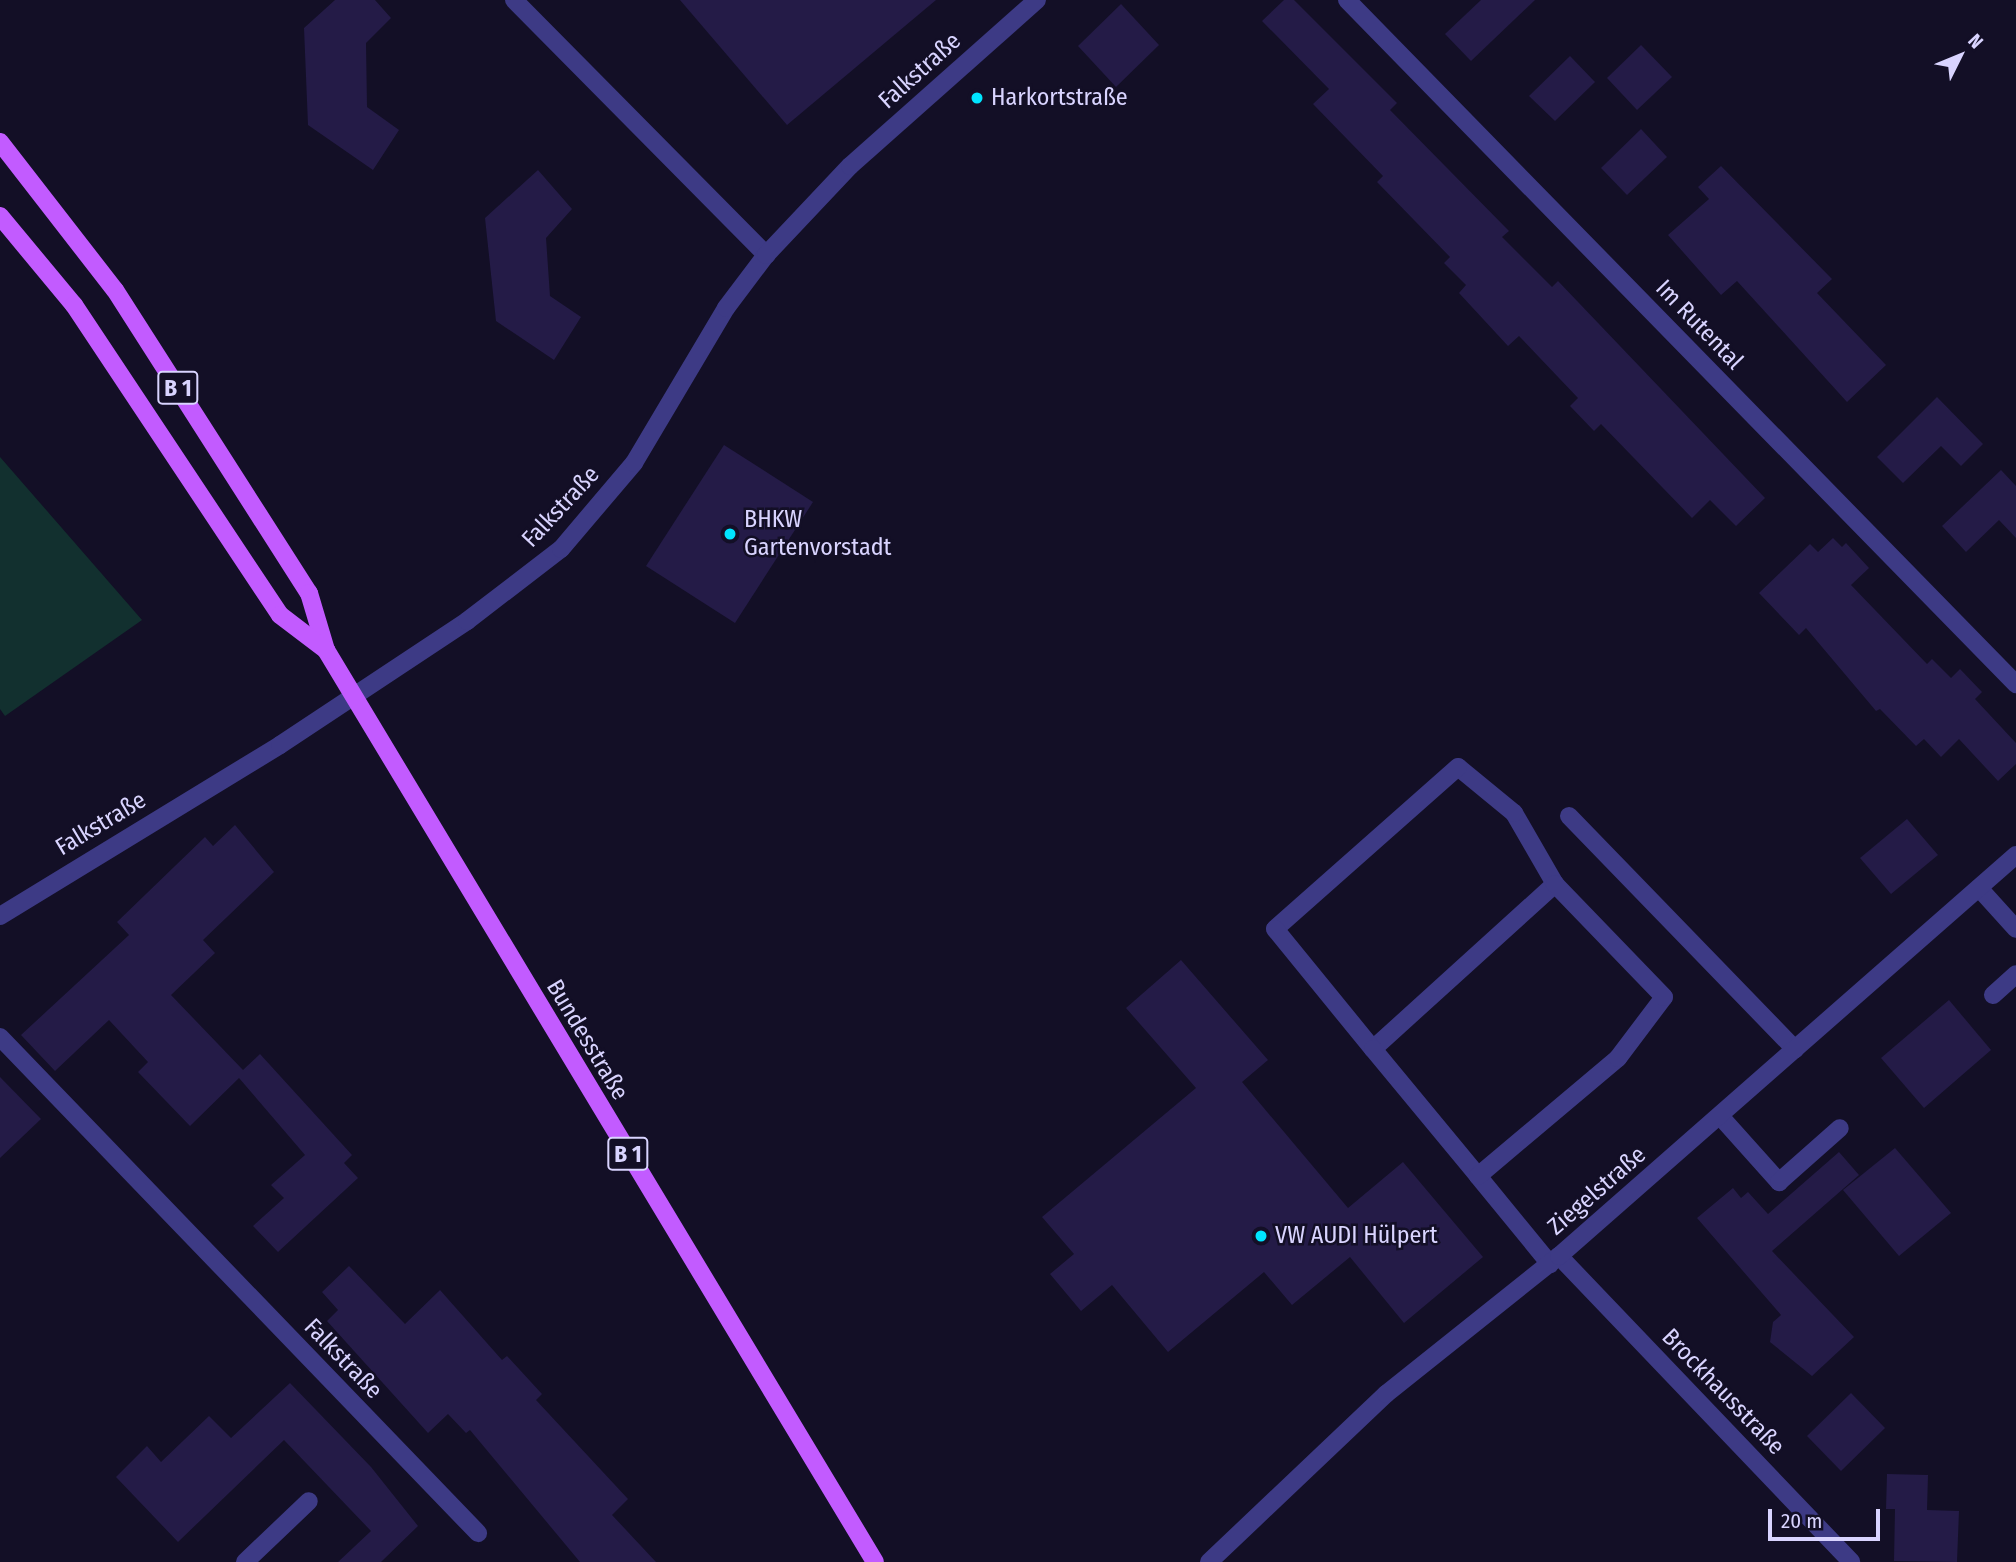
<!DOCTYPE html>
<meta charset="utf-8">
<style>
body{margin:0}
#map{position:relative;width:2016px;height:1562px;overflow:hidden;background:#130f26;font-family:"Fira Sans Condensed",sans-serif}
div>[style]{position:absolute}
.green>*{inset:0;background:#12302f}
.building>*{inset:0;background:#241b47}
.minor>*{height:18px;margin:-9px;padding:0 9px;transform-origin:9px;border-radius:9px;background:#3d3a85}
.major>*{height:18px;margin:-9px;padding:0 9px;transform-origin:9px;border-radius:9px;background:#c25bff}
.dots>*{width:19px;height:19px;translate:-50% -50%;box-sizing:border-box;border:4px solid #130f26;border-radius:50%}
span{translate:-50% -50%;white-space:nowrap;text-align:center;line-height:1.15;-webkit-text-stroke:5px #130f26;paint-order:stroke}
.shield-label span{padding:2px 5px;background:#130f26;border:2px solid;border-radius:5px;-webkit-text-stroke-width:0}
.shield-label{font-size:23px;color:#d9d4ff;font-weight:700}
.street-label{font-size:24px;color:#d9d4ff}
.poi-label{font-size:24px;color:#d9d4ff}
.left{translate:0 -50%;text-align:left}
.north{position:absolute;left:1925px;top:21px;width:70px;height:70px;-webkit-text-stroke:5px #130f26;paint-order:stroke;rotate:47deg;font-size:19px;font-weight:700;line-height:28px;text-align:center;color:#d9d4ff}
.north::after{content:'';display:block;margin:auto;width:24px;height:32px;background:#d9d4ff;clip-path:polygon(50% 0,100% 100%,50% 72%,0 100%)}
.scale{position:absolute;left:1768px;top:1509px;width:112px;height:32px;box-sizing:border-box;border:4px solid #d9d4ff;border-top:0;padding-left:9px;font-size:21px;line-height:24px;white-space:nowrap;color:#d9d4ff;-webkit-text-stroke:5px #130f26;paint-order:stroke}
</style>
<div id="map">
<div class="green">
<i style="clip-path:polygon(0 457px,142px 620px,5px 716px,0 709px)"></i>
</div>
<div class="building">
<i style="clip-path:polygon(335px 0,375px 0,391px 18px,366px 43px,367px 107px,399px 130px,373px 170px,308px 125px,304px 28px)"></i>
<i style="clip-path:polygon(680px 0,936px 0,787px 125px)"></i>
<i style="clip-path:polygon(1284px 0,1294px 0,1397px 103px,1390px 110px,1509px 231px,1502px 237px,1552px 287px,1558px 281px,1765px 498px,1736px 526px,1710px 500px,1692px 518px,1601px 424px,1594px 431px,1570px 406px,1578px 398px,1519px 336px,1508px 346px,1459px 293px,1466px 285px,1444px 263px,1450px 257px,1377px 182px,1383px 176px,1313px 104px,1329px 89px,1262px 21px)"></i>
<i style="clip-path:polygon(1481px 0,1535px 0,1471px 61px,1445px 34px)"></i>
<i style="clip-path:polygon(1121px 4px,1159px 45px,1116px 87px,1078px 46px)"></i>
<i style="clip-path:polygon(1641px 45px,1672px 77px,1637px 110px,1607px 78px)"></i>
<i style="clip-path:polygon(1570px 56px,1595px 82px,1555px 121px,1529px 96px)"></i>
<i style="clip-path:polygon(1641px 129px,1667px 157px,1627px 195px,1601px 168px)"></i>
<i style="clip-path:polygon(1721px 166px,1832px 279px,1817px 293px,1886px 365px,1847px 402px,1737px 281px,1721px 295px,1668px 235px,1709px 199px,1698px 187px)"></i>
<i style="clip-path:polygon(538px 170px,572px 209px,546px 238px,550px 296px,581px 317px,554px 360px,496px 321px,485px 218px)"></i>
<i style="clip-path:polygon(1937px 397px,1983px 444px,1961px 466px,1941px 446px,1903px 483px,1877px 457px)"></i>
<i style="clip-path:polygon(724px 445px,813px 502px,735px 623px,646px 566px)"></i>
<i style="clip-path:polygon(2001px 470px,2016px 486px,2016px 538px,1999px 520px,1966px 552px,1942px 526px)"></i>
<i style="clip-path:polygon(1833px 538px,1842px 547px,1846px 543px,1869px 568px,1851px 585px,1927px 664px,1932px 659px,1951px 678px,1960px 669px,1982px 692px,1975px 699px,2016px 743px,2016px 764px,1998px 781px,1959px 739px,1941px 757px,1924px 739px,1916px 746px,1880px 709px,1876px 711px,1806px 628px,1799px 635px,1759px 593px,1810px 544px,1818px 552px)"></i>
<i style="clip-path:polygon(1907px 819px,1938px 855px,1891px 894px,1860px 858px)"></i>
<i style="clip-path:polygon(235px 825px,274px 872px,203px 940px,215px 953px,171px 995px,243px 1070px,260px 1054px,352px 1155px,344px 1163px,358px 1178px,278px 1252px,253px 1226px,284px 1198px,271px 1185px,305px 1155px,239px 1078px,190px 1126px,138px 1072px,148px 1062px,109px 1020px,55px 1071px,21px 1035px,129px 935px,117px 922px,205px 837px,213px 846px)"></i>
<i style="clip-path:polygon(1181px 960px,1268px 1060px,1242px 1082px,1348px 1208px,1403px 1162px,1483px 1257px,1404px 1323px,1350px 1257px,1292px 1305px,1264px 1272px,1168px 1352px,1112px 1285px,1081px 1311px,1050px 1274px,1074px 1254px,1042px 1217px,1196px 1088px,1126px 1008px)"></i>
<i style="clip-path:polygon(1949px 1000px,1991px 1050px,1924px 1108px,1881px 1058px)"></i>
<i style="clip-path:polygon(0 1077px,41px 1119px,0 1158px)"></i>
<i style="clip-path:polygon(1895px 1148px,1951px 1213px,1899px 1256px,1843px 1190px)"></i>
<i style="clip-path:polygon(1839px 1152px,1859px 1175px,1772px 1251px,1854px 1337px,1812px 1376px,1770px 1342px,1773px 1322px,1781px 1315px,1697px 1218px,1733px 1188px,1741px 1198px,1748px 1192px,1768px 1214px)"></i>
<i style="clip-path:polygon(349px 1266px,405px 1324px,440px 1290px,502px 1360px,507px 1356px,542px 1394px,536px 1400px,628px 1499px,612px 1515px,656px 1562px,580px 1562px,470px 1430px,466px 1433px,448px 1414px,428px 1433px,327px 1321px,338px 1310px,322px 1292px)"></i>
<i style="clip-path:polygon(290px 1383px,371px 1467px,418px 1526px,381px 1562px,338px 1562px,371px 1531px,284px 1440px,178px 1542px,116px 1477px,147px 1446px,161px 1462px,209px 1416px,231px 1438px)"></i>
<i style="clip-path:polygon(1851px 1393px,1885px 1428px,1841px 1471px,1807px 1436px)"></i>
<i style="clip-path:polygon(1887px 1474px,1928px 1475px,1927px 1510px,1959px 1511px,1957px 1562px,1894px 1561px,1895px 1509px,1886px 1509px)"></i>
</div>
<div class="minor">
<i style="left:514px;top:0;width:359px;rotate:45.3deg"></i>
<i style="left:1347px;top:0;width:957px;rotate:45.64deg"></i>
<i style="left:1569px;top:816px;width:325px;rotate:45.9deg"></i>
<i style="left:1979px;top:888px;width:55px;rotate:47.9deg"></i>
<i style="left:0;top:916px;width:328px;rotate:-31.4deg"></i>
<i style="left:280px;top:745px;width:224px;rotate:-33.5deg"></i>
<i style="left:467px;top:621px;width:118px;rotate:-37.5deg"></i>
<i style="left:561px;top:549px;width:113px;rotate:-49.7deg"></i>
<i style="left:634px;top:463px;width:180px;rotate:-59.3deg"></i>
<i style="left:726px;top:308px;width:66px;rotate:-53deg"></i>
<i style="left:766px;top:255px;width:122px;rotate:-46.7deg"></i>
<i style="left:850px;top:166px;width:250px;rotate:-41.6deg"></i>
<i style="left:1993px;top:995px;width:31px;rotate:-42deg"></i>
<i style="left:0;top:1037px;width:689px;rotate:46.06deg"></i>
<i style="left:1373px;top:1049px;width:246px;rotate:-42.2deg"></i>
<i style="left:1555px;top:884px;width:82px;rotate:-120deg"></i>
<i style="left:1514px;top:813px;width:72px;rotate:-140.6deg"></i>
<i style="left:1458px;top:767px;width:244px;rotate:138.5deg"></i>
<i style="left:1275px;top:929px;width:155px;rotate:50.8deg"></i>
<i style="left:1373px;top:1049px;width:165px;rotate:50.4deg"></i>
<i style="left:1478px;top:1176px;width:114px;rotate:50.7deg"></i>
<i style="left:1720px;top:1116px;width:89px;rotate:48.2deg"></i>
<i style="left:1779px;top:1182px;width:81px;rotate:-41.5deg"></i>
<i style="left:1478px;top:1176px;width:183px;rotate:-40.1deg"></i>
<i style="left:1618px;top:1058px;width:76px;rotate:-53deg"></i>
<i style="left:1664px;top:997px;width:157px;rotate:-134deg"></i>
<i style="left:1559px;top:1256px;width:423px;rotate:46.3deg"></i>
<i style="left:245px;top:1562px;width:88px;rotate:-43.6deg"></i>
<i style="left:1209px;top:1562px;width:244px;rotate:-43.5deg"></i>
<i style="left:1386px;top:1394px;width:221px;rotate:-38.6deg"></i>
<i style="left:1559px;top:1256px;width:608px;rotate:-41.27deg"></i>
</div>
<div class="major">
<i style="left:0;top:142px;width:187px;rotate:52.2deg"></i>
<i style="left:115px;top:290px;width:360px;rotate:57.4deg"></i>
<i style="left:309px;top:593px;width:59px;rotate:73.4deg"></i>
<i style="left:326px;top:650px;width:1064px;rotate:58.95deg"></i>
<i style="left:0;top:216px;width:116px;rotate:50.3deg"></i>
<i style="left:74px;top:305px;width:372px;rotate:56.4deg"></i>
<i style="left:280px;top:615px;width:58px;rotate:37.3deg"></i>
</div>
<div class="dots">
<i style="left:977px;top:98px;background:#00e5ff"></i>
<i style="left:730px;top:534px;background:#00e5ff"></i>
<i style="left:1261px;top:1236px;background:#00e5ff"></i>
</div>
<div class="shield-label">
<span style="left:178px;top:388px">B 1</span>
<span style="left:628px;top:1154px">B 1</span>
</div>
<div class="street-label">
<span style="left:920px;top:71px;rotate:-42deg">Falkstraße</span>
<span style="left:1699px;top:325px;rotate:46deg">Im Rutental</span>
<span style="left:561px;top:507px;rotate:-47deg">Falkstraße</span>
<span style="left:101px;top:824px;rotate:-31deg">Falkstraße</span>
<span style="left:587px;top:1040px;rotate:59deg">Bundesstraße</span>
<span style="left:1597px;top:1191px;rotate:-41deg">Ziegelstraße</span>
<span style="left:343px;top:1359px;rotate:46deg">Falkstraße</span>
<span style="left:1723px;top:1392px;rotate:46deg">Brockhausstraße</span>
</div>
<div class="poi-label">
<span class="left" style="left:991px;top:98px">Harkortstraße</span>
<span class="left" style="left:744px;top:534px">BHKW<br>Gartenvorstadt</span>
<span class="left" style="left:1275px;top:1236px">VW AUDI Hülpert</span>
</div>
<div class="north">N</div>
<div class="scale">20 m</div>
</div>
